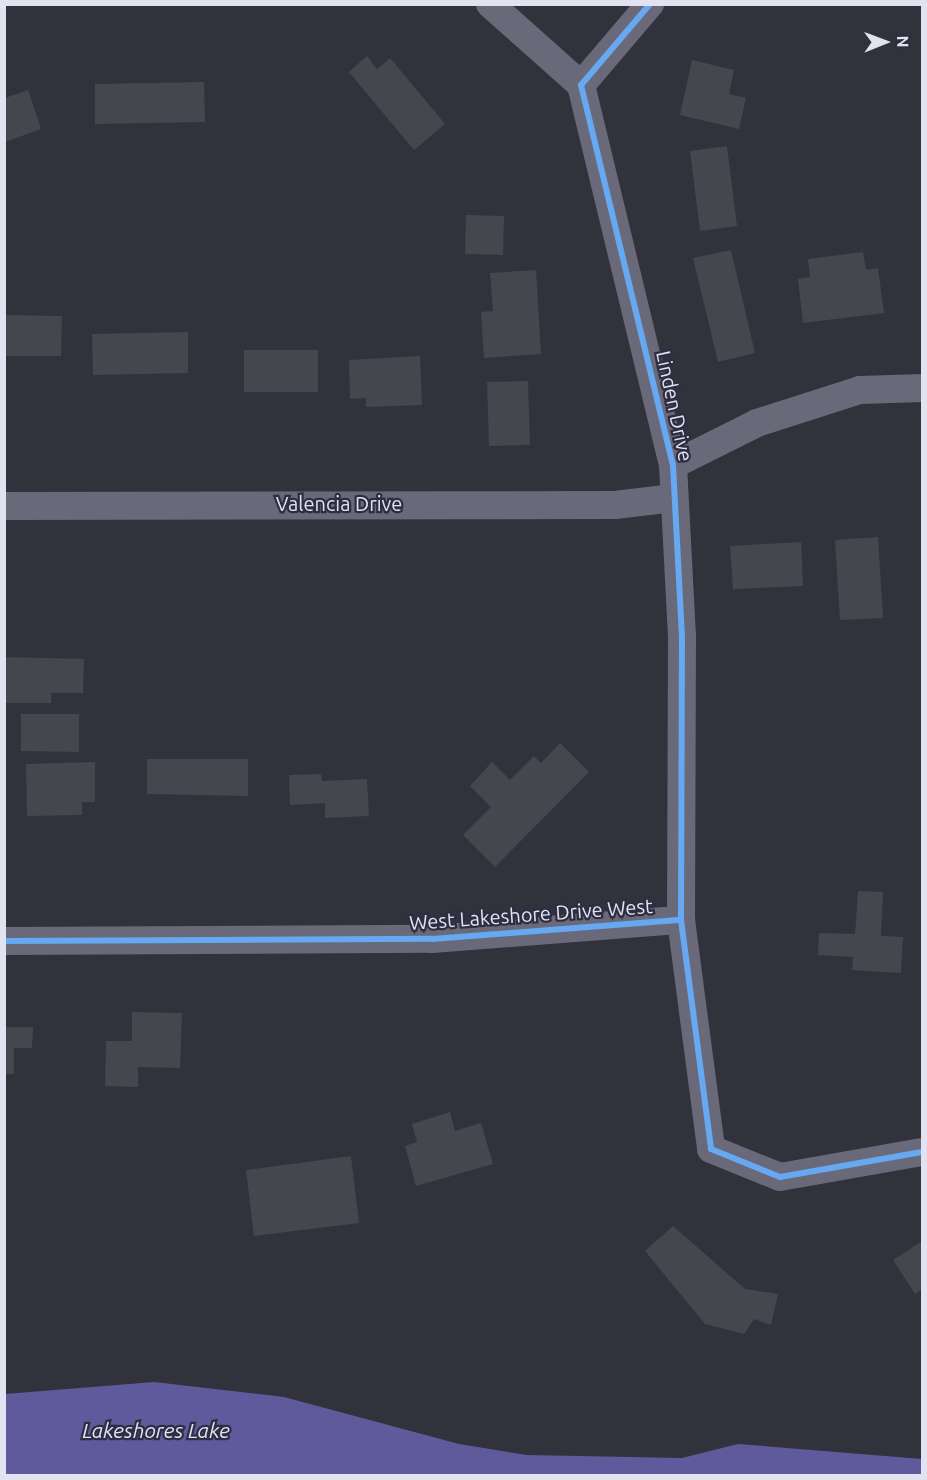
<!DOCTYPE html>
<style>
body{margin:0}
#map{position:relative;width:927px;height:1480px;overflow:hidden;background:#32323d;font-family:Ubuntu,sans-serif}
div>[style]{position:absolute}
.water>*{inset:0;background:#5f5a9b}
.building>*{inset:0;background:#46464f}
.minor>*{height:28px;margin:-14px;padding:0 14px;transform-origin:14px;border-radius:14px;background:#696979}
.cycleway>*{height:6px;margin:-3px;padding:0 3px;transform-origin:3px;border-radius:3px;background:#66a8f1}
span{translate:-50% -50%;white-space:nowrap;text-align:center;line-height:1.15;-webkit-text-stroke:4.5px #2e2d42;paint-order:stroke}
.street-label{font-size:20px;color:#e2e2f0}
.water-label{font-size:21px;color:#e1e2f6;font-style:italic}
.frame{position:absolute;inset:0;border:6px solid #e2e2f0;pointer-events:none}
.north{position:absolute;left:855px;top:12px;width:60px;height:60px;-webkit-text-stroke:4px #2e2d42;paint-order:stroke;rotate:89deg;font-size:16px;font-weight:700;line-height:24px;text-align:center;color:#e2e2f0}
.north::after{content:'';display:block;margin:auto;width:21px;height:27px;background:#e2e2f0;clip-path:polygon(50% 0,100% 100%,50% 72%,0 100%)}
</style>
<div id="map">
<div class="water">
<i style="clip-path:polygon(154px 1382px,284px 1397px,459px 1444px,526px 1455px,682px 1458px,738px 1444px,922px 1459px,922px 1475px,5px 1475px,5px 1394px)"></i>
</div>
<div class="building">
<i style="clip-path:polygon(367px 56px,377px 69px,390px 58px,445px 124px,414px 150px,349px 72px)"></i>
<i style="clip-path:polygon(692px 60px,734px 70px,729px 94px,746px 98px,739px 129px,680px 115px)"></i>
<i style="clip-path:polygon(204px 82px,205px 122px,95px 124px,95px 84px)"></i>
<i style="clip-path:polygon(28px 90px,41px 129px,5px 142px,5px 98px)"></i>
<i style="clip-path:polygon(727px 146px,737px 226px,700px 231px,690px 151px)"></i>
<i style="clip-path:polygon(466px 215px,504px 216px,503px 255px,465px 254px)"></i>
<i style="clip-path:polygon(731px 250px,755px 353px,718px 362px,693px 258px)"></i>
<i style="clip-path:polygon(863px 252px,866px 270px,878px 268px,884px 313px,803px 323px,798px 279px,810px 277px,808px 259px)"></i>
<i style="clip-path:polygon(536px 270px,541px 354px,484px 358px,481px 312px,493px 311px,490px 273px)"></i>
<i style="clip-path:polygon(4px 315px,62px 316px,61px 356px,4px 356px)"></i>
<i style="clip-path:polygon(188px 332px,188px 373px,93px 375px,92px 334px)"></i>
<i style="clip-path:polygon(244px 350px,318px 350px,318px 392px,244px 392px)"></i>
<i style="clip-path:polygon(420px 356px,422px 405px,366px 407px,366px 398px,350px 399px,349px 360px)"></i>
<i style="clip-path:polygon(528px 381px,530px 445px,489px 446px,487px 382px)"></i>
<i style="clip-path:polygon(878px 537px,883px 618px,840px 620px,835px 540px)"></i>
<i style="clip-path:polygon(801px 542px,803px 586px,733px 589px,730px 546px)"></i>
<i style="clip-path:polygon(4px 657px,84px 659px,83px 693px,51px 693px,51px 703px,4px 703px)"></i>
<i style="clip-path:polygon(21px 714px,79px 714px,79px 752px,21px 751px)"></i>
<i style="clip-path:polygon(560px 743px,589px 772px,495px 867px,463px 835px,491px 807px,470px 786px,492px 762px,510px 780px,534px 756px,541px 763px)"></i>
<i style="clip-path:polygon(147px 759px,248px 759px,248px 796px,147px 794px)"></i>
<i style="clip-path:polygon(95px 762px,95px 802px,82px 802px,82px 815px,27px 816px,26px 764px)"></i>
<i style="clip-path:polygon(321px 774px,322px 781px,367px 779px,369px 816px,325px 818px,325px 803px,290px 805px,289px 775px)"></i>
<i style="clip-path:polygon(858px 891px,883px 892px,881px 936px,903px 937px,901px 973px,852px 970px,853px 957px,818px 955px,819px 933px,855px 934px)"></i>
<i style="clip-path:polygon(132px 1012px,182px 1013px,180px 1068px,138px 1067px,138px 1087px,105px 1086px,106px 1041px,132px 1041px)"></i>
<i style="clip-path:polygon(4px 1027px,33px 1027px,32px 1048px,14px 1048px,14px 1074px,4px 1074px)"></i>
<i style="clip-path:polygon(450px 1112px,455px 1131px,481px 1123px,493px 1164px,416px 1186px,405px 1146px,417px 1142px,412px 1124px)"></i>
<i style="clip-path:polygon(351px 1156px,359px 1223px,254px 1236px,246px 1170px)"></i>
<i style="clip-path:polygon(673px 1226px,745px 1289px,778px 1294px,771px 1325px,754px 1319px,744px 1334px,705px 1324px,645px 1251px)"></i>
<i style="clip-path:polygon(922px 1241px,922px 1289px,915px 1294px,893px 1260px)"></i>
</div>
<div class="minor">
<i style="left:490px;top:4px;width:122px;rotate:41.7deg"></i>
<i style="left:650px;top:4px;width:106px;rotate:130.4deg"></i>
<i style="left:581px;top:85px;width:391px;rotate:76.4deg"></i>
<i style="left:673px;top:465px;width:172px;rotate:87deg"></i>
<i style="left:682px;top:637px;width:283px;rotate:90.2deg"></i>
<i style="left:681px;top:920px;width:231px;rotate:82.5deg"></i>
<i style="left:711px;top:1149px;width:74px;rotate:22.1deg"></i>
<i style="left:780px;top:1177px;width:144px;rotate:-10deg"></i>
<i style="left:673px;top:465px;width:94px;rotate:-26.6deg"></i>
<i style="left:757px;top:423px;width:108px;rotate:-17.8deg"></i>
<i style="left:860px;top:390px;width:62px;rotate:-1.8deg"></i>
<i style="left:4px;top:506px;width:611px;rotate:-0.09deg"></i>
<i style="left:615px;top:505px;width:59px;rotate:-6.8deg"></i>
<i style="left:4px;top:941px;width:428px;rotate:-0.3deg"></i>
<i style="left:432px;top:939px;width:250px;rotate:-4.4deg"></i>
</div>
<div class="cycleway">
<i style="left:650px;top:4px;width:106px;rotate:130.4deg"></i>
<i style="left:581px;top:85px;width:391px;rotate:76.4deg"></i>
<i style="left:673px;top:465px;width:172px;rotate:87deg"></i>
<i style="left:682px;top:637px;width:283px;rotate:90.2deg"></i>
<i style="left:681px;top:920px;width:231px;rotate:82.5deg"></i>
<i style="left:711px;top:1149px;width:74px;rotate:22.1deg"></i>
<i style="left:780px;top:1177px;width:144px;rotate:-10deg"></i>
<i style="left:4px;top:941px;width:428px;rotate:-0.3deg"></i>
<i style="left:432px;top:939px;width:250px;rotate:-4.4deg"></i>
</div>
<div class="street-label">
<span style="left:675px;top:406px;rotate:78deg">Linden Drive</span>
<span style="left:339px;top:503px">Valencia Drive</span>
<span style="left:531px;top:914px;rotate:-4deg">West Lakeshore Drive West</span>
</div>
<div class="water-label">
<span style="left:156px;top:1430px">Lakeshores Lake</span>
</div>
<div class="frame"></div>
<div class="north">N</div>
</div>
